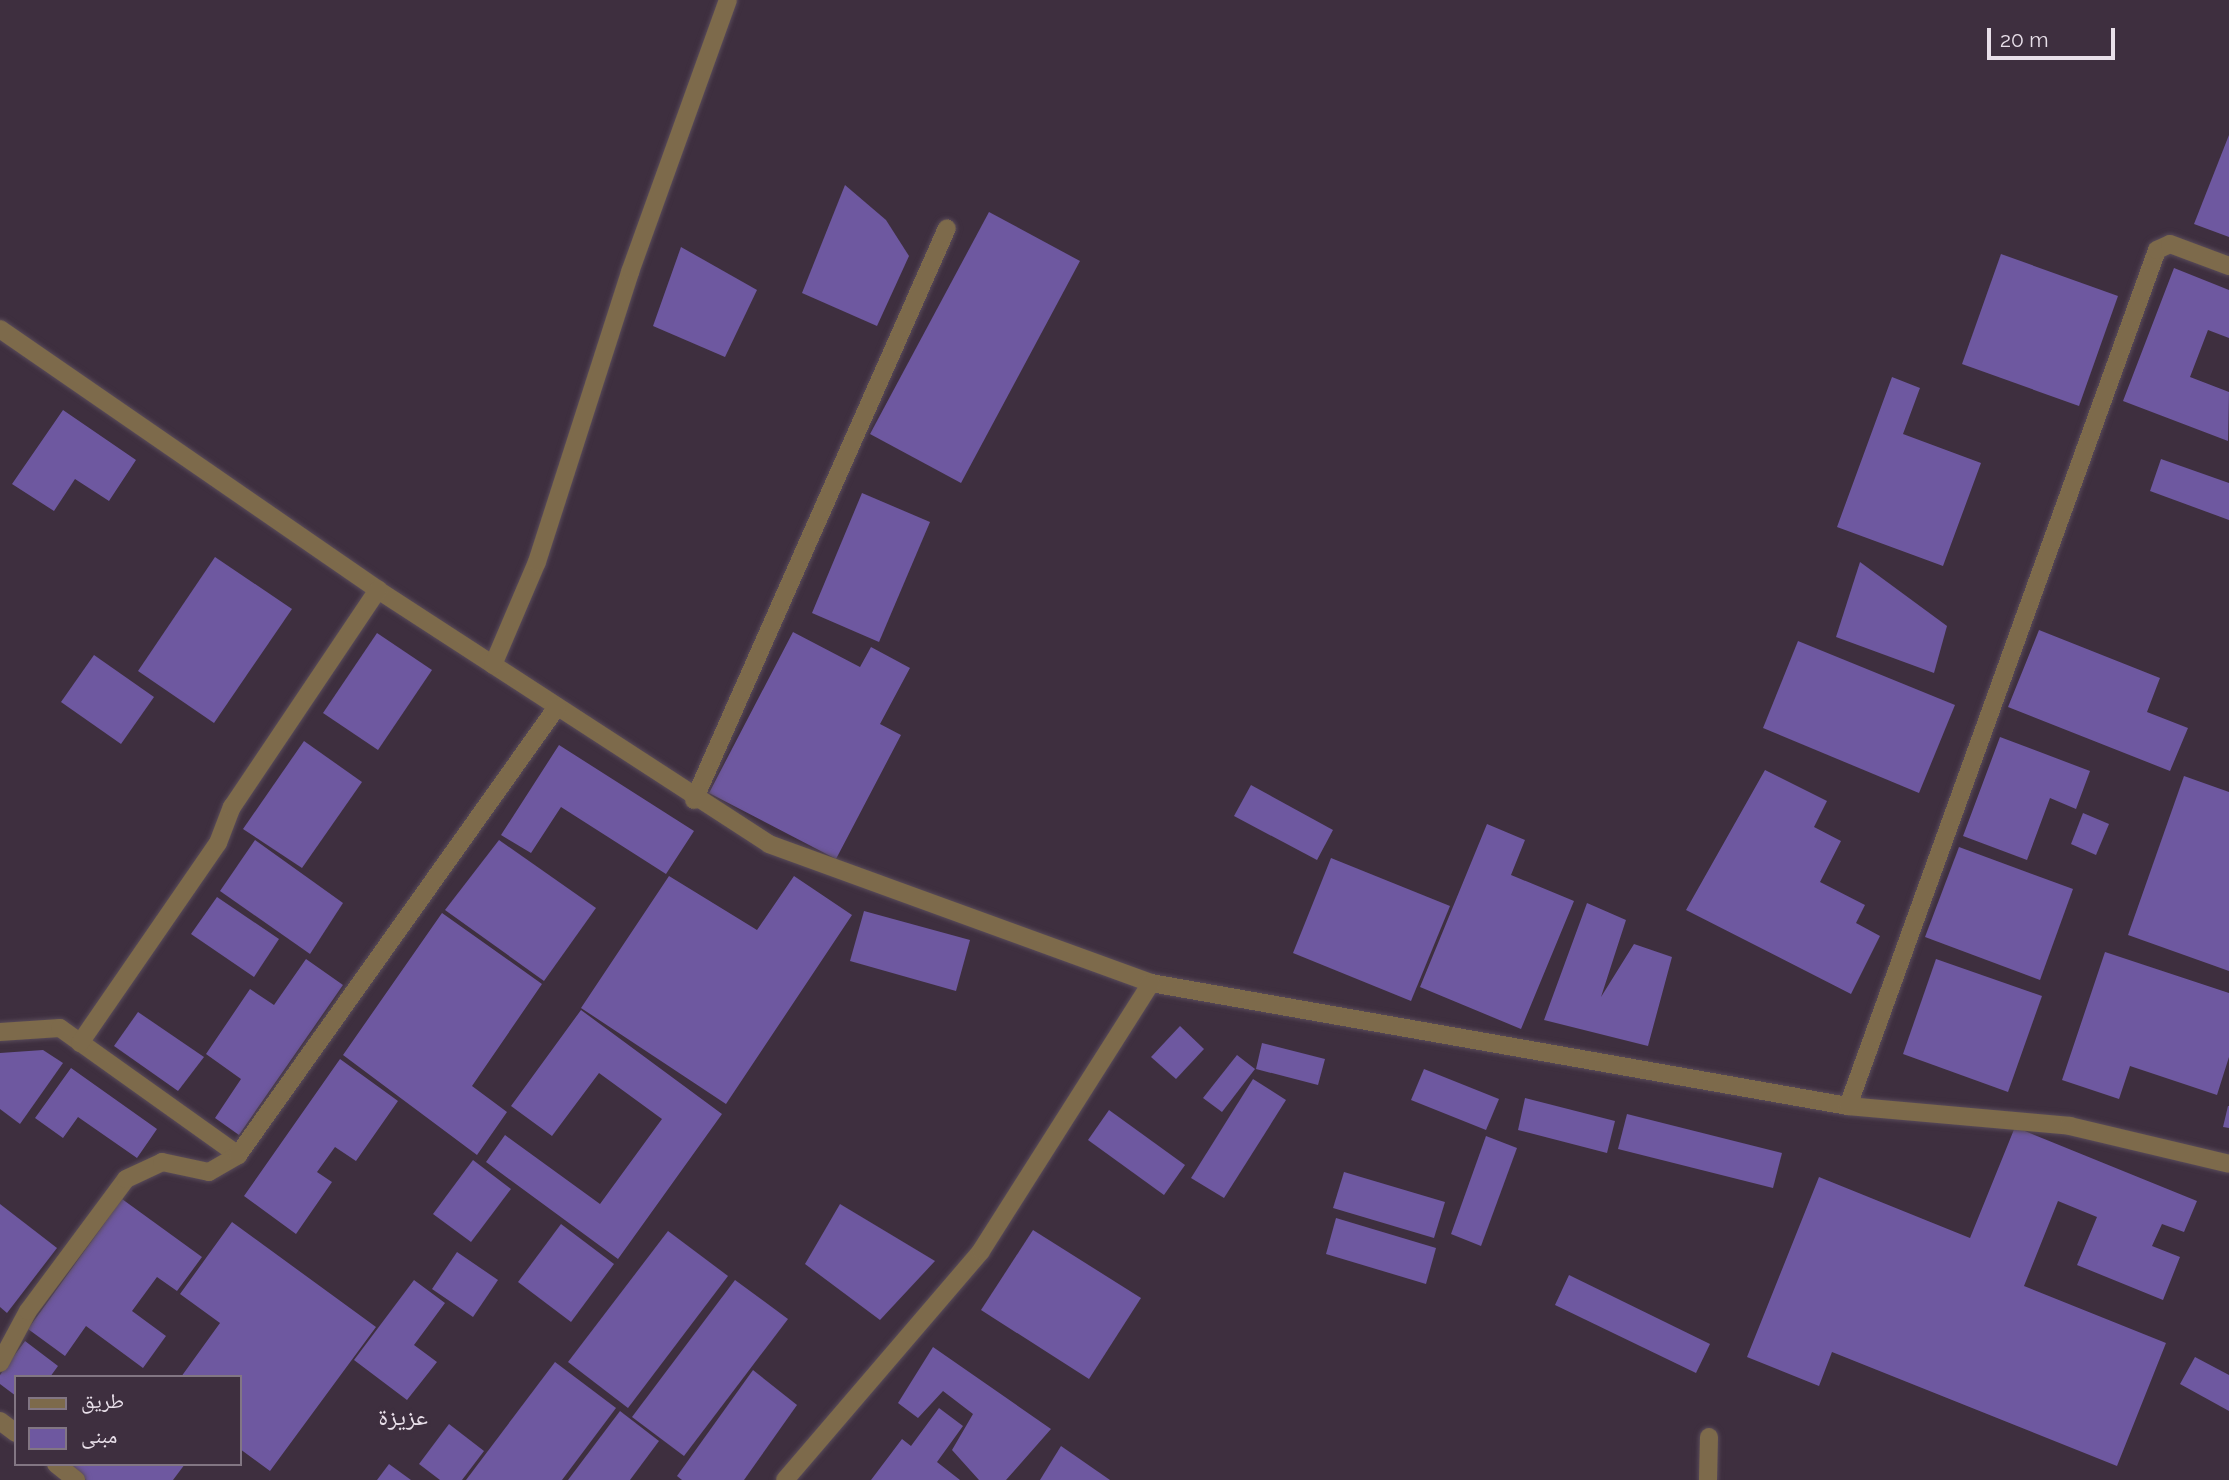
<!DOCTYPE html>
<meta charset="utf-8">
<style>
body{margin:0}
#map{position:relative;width:2229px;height:1480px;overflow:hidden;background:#3e2f3f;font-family:Raleway,"Noto Naskh Arabic",sans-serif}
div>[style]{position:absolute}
.building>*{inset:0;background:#6e58a0}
.roads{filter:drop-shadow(0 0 2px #594b5a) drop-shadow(0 0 2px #594b5a)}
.street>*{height:18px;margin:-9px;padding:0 9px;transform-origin:9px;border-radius:9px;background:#7d6a4b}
span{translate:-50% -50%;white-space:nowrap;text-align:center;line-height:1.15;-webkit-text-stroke:7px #3e2f3f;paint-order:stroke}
.quarter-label{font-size:24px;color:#e9e0ea}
.legend{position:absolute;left:14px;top:1375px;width:228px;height:91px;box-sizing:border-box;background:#3e2f3f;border:2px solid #827683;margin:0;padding:9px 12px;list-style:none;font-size:21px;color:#e9e0ea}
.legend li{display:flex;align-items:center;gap:14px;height:35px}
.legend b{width:35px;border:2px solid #827683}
.scale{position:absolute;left:1987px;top:28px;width:128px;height:32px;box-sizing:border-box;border:4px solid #e9e0ea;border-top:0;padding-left:9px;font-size:21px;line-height:24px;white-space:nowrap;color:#e9e0ea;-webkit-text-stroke:5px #3e2f3f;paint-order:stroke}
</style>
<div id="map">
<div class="building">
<i style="clip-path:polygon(2229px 135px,2229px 237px,2194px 224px)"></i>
<i style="clip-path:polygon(845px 185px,886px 220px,909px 256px,877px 326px,802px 293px)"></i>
<i style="clip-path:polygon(989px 212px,1080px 261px,961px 483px,870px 434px)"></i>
<i style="clip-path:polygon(681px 247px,757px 290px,725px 357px,653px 326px)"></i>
<i style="clip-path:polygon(2001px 254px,2118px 296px,2079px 406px,1962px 364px)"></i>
<i style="clip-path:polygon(2174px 268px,2229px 290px,2229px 338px,2208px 330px,2190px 377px,2229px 392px,2228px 441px,2123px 401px)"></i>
<i style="clip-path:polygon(1892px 377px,1920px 388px,1903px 434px,1981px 463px,1943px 566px,1837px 527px)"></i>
<i style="clip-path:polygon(63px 410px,136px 460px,109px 501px,75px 479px,54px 511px,12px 484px)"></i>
<i style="clip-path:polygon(2161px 459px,2229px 483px,2229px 520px,2150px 491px)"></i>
<i style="clip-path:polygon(862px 493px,930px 522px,879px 642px,812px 613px)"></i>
<i style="clip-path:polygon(215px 557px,292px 609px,214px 723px,138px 671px)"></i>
<i style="clip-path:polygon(1860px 562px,1947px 626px,1934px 673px,1836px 637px)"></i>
<i style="clip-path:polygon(2039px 630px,2160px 678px,2147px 712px,2188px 728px,2170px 771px,2008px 707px)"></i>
<i style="clip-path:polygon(793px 632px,860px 667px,871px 647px,910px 668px,880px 724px,901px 735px,836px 859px,709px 793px)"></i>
<i style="clip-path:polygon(377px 633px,432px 670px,378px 750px,323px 713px)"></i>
<i style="clip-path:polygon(1798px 641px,1955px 705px,1919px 793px,1763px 728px)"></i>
<i style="clip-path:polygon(94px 655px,154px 697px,121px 744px,61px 702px)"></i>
<i style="clip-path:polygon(2000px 737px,2090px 771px,2076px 809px,2050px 798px,2027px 860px,1963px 836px)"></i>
<i style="clip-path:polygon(304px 741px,362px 782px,302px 868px,243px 829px)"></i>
<i style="clip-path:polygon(559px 745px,694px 831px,666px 874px,561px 807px,531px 853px,501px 835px)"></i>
<i style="clip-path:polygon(1765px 770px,1827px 801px,1814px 827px,1841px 841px,1820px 882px,1865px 905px,1856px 923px,1880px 936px,1851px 994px,1686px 910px)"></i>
<i style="clip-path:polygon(2184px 776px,2229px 792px,2229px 971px,2128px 935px)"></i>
<i style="clip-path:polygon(1251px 785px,1333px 830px,1317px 860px,1234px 816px)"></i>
<i style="clip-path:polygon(2083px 813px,2109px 824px,2096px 855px,2071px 844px)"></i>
<i style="clip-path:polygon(1487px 824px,1525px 840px,1511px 875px,1574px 901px,1521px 1029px,1420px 987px)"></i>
<i style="clip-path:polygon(255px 840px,343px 903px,310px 954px,220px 891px)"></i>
<i style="clip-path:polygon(499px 840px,596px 908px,544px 981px,445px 910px)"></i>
<i style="clip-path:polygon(1959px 847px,2073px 889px,2040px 980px,1925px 937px)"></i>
<i style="clip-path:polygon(1331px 858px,1450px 906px,1411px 1001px,1293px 953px)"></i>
<i style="clip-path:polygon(669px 876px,757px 930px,794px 876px,852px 915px,726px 1104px,581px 1008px)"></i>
<i style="clip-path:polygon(217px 897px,279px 939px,254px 977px,191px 934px)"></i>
<i style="clip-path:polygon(1587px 903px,1626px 920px,1601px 997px,1634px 944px,1672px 957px,1648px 1046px,1544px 1020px)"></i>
<i style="clip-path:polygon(864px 911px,970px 940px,956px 991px,850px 961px)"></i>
<i style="clip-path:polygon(442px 913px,542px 984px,472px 1086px,507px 1112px,477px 1155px,343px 1055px)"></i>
<i style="clip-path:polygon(2105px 952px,2229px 993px,2229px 1057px,2217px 1095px,2130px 1066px,2119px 1099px,2062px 1080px)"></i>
<i style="clip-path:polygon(306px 959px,343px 985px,239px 1135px,215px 1118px,241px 1079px,206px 1054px,250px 989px,274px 1005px)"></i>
<i style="clip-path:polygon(1936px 959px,2042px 996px,2008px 1092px,1903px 1054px)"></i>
<i style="clip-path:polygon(581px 1010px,722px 1114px,618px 1259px,486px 1162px,505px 1135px,600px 1204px,662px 1119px,599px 1073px,552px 1136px,511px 1106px)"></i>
<i style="clip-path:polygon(138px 1012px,204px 1057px,178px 1091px,114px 1046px)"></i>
<i style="clip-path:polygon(1180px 1026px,1204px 1049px,1176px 1079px,1151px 1057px)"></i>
<i style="clip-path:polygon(1262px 1043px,1325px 1059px,1318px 1085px,1256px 1069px)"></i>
<i style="clip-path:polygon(43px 1050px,63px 1063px,20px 1124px,0 1109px,0 1053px)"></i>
<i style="clip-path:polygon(1237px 1055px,1255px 1069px,1222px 1112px,1203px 1098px)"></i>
<i style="clip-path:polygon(340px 1059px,398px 1101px,356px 1161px,335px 1147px,317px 1172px,332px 1182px,296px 1234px,244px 1196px)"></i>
<i style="clip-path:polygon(71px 1068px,157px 1129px,137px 1158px,78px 1117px,63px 1138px,35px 1118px)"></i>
<i style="clip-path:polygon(1424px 1069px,1499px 1099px,1486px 1130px,1411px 1100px)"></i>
<i style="clip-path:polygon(1253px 1079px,1286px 1100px,1224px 1198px,1191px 1178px)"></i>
<i style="clip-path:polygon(1525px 1098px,1615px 1121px,1607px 1153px,1518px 1130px)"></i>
<i style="clip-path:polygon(2228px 1106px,2229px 1106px,2229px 1128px,2223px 1127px)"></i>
<i style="clip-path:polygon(1109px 1110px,1185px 1165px,1164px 1195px,1088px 1140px)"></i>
<i style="clip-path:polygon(1627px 1114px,1782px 1153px,1773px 1188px,1618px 1149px)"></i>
<i style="clip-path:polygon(2015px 1127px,2197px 1201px,2184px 1232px,2162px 1224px,2152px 1246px,2180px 1257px,2163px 1300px,2077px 1265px,2097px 1217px,2058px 1201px,2024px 1286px,2166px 1343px,2117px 1466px,1832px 1352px,1819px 1386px,1747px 1357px,1819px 1177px,1970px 1238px)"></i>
<i style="clip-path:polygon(1486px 1136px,1517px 1148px,1481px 1246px,1451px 1234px)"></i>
<i style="clip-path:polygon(473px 1160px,511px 1189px,471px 1242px,433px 1214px)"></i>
<i style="clip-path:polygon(1344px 1172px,1445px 1202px,1434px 1238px,1333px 1208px)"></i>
<i style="clip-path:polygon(122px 1199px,202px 1257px,177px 1291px,157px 1277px,132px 1311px,166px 1336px,143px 1368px,86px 1326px,65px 1356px,28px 1329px)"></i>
<i style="clip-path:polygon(0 1204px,57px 1248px,7px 1313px,0 1307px)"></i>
<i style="clip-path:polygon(840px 1204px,935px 1261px,880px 1320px,805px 1264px)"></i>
<i style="clip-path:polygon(1336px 1218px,1436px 1248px,1426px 1284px,1326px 1254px)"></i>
<i style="clip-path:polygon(232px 1222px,376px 1327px,270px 1471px,240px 1449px,240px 1377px,181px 1377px,220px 1323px,180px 1294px)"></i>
<i style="clip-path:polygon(561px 1224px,614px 1264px,571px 1322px,518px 1282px)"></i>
<i style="clip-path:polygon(1033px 1230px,1141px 1298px,1089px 1379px,981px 1310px)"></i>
<i style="clip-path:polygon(668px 1231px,728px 1276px,628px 1408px,568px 1362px)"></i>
<i style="clip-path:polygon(457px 1252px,498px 1280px,473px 1317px,432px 1289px)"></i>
<i style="clip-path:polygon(1569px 1275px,1710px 1344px,1696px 1373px,1555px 1305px)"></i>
<i style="clip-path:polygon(414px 1280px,445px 1303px,414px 1345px,437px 1362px,407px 1400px,354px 1360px)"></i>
<i style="clip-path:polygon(735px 1280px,788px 1319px,684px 1456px,632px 1417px)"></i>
<i style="clip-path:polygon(25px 1341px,58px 1366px,50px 1377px,16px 1377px,16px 1396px,0 1384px,0 1375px)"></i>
<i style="clip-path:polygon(933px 1347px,1051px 1429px,1006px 1480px,979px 1480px,952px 1450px,973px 1414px,943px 1391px,918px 1418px,898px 1403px)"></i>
<i style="clip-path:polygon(2195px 1357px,2229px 1375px,2229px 1411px,2180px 1384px)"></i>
<i style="clip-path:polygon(555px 1362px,616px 1408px,562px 1480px,466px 1480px)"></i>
<i style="clip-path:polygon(753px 1370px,797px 1405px,744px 1480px,682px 1480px,677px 1476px)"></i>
<i style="clip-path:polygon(939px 1408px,963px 1426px,937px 1462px,960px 1480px,871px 1480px,902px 1439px,911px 1446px)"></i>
<i style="clip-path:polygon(620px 1411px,659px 1441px,630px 1480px,568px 1480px)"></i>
<i style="clip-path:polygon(449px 1424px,484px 1451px,462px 1480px,440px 1480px,419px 1464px)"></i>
<i style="clip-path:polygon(1061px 1446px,1110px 1480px,1040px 1480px)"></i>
<i style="clip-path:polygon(65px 1464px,185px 1464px,173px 1480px,86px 1480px)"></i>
<i style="clip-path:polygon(389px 1464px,411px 1480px,377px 1480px)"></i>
</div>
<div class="roads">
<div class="street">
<i style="left:0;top:329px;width:459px;rotate:34.6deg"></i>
<i style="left:378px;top:590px;width:466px;rotate:33deg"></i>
<i style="left:769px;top:844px;width:407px;rotate:20deg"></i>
<i style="left:1151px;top:983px;width:708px;rotate:10.01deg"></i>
<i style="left:1848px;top:1106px;width:223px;rotate:5.1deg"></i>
<i style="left:2070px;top:1126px;width:163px;rotate:13.4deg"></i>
<i style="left:493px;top:665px;width:112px;rotate:-66.9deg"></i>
<i style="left:537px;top:562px;width:305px;rotate:-72.2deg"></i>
<i style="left:630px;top:272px;width:289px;rotate:-70.2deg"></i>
<i style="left:694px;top:800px;width:625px;rotate:-66.14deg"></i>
<i style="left:0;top:1032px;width:60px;rotate:-3.8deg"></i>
<i style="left:60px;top:1028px;width:219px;rotate:35.5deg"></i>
<i style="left:80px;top:1043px;width:243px;rotate:-55.4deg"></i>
<i style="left:218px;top:843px;width:39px;rotate:-69deg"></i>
<i style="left:232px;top:807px;width:262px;rotate:-56.1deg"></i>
<i style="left:1848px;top:1106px;width:910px;rotate:-70.15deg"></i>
<i style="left:2157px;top:250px;width:14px;rotate:-25deg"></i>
<i style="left:2170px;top:244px;width:63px;rotate:20.4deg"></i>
<i style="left:0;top:1363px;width:59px;rotate:-61.7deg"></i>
<i style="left:28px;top:1311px;width:164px;rotate:-53.4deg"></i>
<i style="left:126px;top:1179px;width:40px;rotate:-25deg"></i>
<i style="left:162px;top:1162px;width:48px;rotate:12deg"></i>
<i style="left:209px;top:1172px;width:34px;rotate:-30deg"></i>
<i style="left:238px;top:1155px;width:550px;rotate:-54.55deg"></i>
<i style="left:0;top:1421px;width:20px;rotate:37deg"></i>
<i style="left:56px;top:1464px;width:26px;rotate:39deg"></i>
<i style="left:785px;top:1480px;width:301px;rotate:-49.4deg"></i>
<i style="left:981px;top:1251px;width:317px;rotate:-57.6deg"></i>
<i style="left:1708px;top:1480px;width:43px;rotate:-88.7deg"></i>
</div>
</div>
<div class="quarter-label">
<span style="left:403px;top:1417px">عزيزة</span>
</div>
<ul class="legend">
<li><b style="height:9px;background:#7d6a4b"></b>طريق</li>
<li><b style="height:19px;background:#6e58a0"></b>مبنى</li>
</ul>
<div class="scale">20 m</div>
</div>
